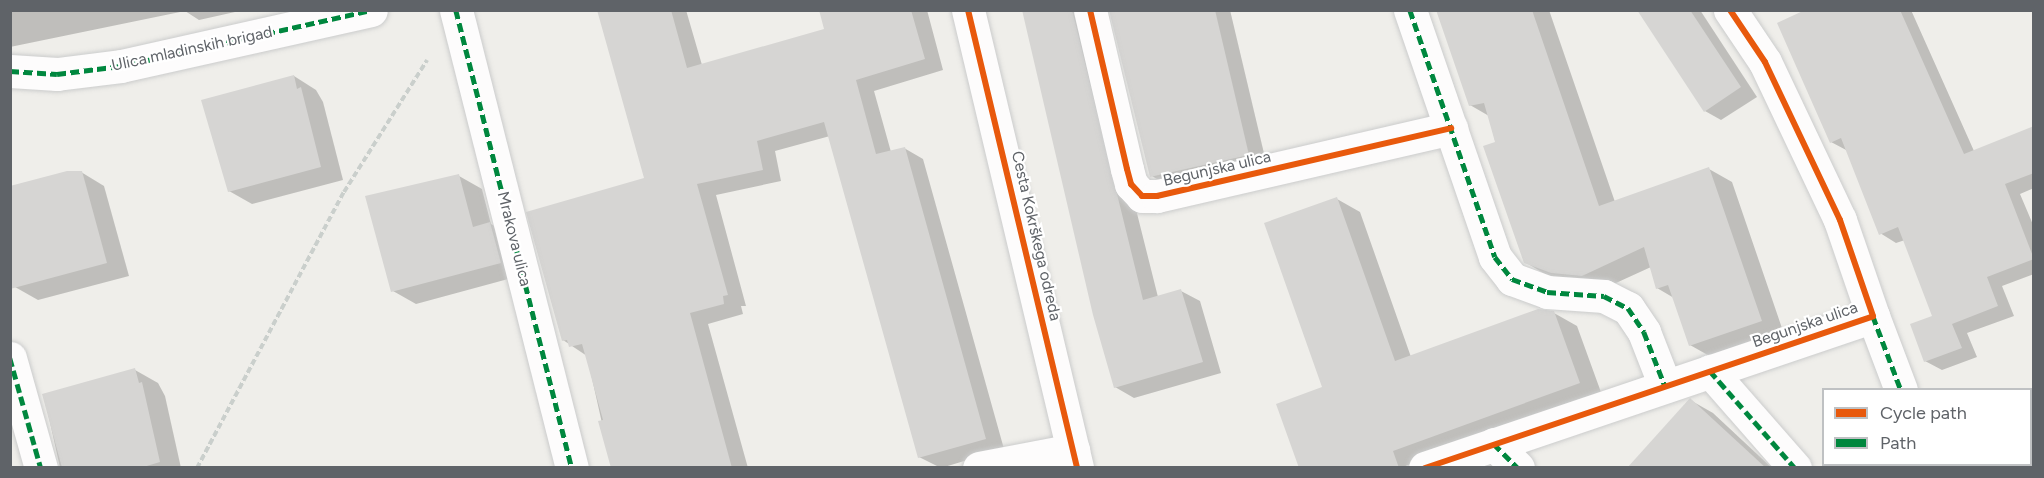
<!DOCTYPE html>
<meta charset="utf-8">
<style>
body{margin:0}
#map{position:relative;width:2044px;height:478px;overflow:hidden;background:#efeeea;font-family:Figtree,sans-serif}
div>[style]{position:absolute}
.shadow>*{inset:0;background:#0003}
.building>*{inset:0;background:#d6d5d3}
.path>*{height:4px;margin-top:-2px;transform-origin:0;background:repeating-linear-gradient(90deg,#cacfcc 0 6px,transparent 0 9px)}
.roads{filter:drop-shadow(0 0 2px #cbcccc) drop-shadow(0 0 2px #cbcccc)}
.minor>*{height:33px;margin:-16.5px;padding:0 16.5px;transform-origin:16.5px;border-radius:16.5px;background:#fdfcfc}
.quiet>*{height:4.5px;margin-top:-2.25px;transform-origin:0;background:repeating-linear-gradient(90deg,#00873e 0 9px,transparent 0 13.5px)}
.cycleway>*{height:6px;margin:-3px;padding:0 3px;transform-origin:3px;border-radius:3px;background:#e8590c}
span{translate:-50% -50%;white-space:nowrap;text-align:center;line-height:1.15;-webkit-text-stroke:4.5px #fff;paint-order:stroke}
.street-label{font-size:16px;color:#5f6368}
.frame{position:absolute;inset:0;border:12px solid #5f6368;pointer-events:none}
.legend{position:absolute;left:1822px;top:388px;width:210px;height:78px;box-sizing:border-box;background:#fff;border:2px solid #bfc1c3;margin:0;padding:8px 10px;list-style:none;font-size:18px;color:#5f6368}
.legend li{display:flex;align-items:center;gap:12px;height:30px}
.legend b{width:30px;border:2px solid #bfc1c3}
</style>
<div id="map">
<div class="shadow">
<i style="clip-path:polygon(10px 10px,244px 10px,199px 20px,185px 11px,10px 47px)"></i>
<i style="clip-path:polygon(598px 10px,686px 10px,702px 65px,826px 30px,821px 10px,927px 10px,943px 70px,874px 91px,891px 152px,904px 148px,923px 159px,1004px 449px,941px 468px,919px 457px,830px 136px,775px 151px,781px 181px,716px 195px,746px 306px,741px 306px,743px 314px,708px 324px,748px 468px,612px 468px,587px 356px,563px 340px,645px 179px)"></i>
<i style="clip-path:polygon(1023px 10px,1095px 10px,1090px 26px,1158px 297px,1181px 291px,1200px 301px,1221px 373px,1134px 398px,1115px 387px)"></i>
<i style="clip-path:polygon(1111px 10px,1230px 10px,1267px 166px,1170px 187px,1152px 176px)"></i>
<i style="clip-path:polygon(1438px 10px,1549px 10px,1615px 202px,1709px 169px,1732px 182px,1784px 334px,1713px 358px,1690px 345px,1674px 298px,1657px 288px,1651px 267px,1605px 288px,1548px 276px,1525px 262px,1489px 116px,1470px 105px)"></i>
<i style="clip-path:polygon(1638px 10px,1700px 10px,1757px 97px,1721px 120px,1705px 111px)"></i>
<i style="clip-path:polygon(1808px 10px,1911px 10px,1974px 151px,2034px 128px,2034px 188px,2020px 194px,2034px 227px,2034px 274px,2002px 286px,2014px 316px,1967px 333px,1977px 357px,1942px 370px,1925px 361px,1934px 316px,1905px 240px,1896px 243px,1880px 233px,1848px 151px,1831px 142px)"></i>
<i style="clip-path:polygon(294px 76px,316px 90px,323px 102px,343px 180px,252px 204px,229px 191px)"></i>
<i style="clip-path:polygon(81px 172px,104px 186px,129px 276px,38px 300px,15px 287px)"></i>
<i style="clip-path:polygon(459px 176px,482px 189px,491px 224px,513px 237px,523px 275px,416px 304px,393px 291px)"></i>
<i style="clip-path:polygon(1337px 199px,1360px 212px,1411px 357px,1554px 313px,1577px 326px,1602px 395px,1400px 468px,1300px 468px,1323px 388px)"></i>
<i style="clip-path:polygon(135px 370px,158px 383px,165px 396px,181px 468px,60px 468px,44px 395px)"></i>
<i style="clip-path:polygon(1690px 400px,1713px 413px,1772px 468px,1650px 468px)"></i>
<i style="clip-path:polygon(2034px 408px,2034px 468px,1987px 466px,2030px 464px)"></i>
</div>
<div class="building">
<i style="clip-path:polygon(597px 10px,671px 10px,687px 68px,824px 29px,819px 10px,911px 10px,925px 59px,856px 80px,876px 154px,905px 147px,986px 439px,918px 458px,824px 122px,757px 141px,763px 170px,697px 184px,728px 295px,723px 296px,724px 304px,690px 313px,732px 468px,611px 468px,598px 421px,603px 420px,582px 344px,569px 347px,567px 340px,562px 341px,526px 212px,644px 178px)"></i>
<i style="clip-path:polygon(1022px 10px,1072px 10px,1143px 300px,1181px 289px,1203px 362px,1114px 388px,1093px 315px)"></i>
<i style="clip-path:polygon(1109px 10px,1215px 10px,1249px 155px,1150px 177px)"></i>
<i style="clip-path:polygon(1436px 10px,1532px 10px,1599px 206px,1709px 167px,1762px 321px,1689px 346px,1668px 285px,1656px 289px,1644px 247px,1582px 276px,1551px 273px,1524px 263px,1483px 146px,1495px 142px,1484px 103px,1469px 106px)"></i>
<i style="clip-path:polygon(1637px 10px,1690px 10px,1741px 87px,1704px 112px)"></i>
<i style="clip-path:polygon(1805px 10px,1900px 10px,1964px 154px,2034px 126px,2034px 173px,2005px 184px,2034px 259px,1987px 277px,1998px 306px,1952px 324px,1962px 348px,1924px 362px,1910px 324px,1932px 316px,1898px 227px,1879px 235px,1841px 138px,1830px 143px,1777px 23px)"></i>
<i style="clip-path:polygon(294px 75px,297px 89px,301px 87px,321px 167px,228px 192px,201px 100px)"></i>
<i style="clip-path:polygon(67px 171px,82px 171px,107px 263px,10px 289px,10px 186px)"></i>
<i style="clip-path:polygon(459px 174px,473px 227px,490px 222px,501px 263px,391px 292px,365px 196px)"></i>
<i style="clip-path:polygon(1337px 197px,1395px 361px,1538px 309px,1554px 311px,1580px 383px,1393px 451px,1399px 468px,1299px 468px,1276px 404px,1322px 387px,1264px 223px)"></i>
<i style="clip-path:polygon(135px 368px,139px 383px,142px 382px,160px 462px,140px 468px,62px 468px,42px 394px)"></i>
<i style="clip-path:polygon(1690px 398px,1766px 468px,1627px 468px)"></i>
</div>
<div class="path">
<i style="left:1929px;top:11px;width:1px;rotate:-90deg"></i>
<i style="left:197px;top:468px;width:313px;rotate:-62deg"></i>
<i style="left:344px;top:192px;width:156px;rotate:-57.8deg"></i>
</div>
<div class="roads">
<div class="minor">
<i style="left:456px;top:10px;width:472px;rotate:75.8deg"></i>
<i style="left:968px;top:10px;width:471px;rotate:76.6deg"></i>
<i style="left:1090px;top:10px;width:163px;rotate:76.9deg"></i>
<i style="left:1127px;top:169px;width:16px;rotate:75deg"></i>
<i style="left:1131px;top:184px;width:16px;rotate:47deg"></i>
<i style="left:1142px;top:196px;width:15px"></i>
<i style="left:1157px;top:196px;width:302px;rotate:-13deg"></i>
<i style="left:1410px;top:10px;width:261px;rotate:71deg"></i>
<i style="left:1495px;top:257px;width:28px;rotate:52deg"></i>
<i style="left:1512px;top:279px;width:37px;rotate:20deg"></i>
<i style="left:1547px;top:292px;width:57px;rotate:4deg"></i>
<i style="left:1604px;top:296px;width:27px;rotate:27deg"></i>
<i style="left:1628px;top:308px;width:29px;rotate:56deg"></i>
<i style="left:1644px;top:332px;width:58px;rotate:68.7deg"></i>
<i style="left:10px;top:71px;width:47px;rotate:3.7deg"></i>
<i style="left:57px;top:74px;width:64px;rotate:-7.1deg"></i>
<i style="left:121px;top:66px;width:256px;rotate:-12.6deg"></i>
<i style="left:1873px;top:316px;width:79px;rotate:69.3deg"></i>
<i style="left:10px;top:358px;width:114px;rotate:74.3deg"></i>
<i style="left:1710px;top:371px;width:129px;rotate:48.8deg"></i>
<i style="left:1494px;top:444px;width:34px;rotate:45deg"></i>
<i style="left:1930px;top:464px;width:4px;rotate:76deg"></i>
<i style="left:979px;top:468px;width:96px;rotate:-10.8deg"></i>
<i style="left:1425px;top:468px;width:473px;rotate:-18.7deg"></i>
<i style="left:1873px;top:316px;width:102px;rotate:-109deg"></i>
<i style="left:1840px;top:220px;width:175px;rotate:-115.4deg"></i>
<i style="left:1765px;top:62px;width:63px;rotate:-123.9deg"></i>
</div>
</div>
<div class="quiet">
<i style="left:456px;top:10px;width:472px;rotate:75.8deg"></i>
<i style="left:1410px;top:10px;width:261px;rotate:71deg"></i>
<i style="left:1495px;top:257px;width:28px;rotate:52deg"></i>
<i style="left:1512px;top:279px;width:37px;rotate:20deg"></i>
<i style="left:1547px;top:292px;width:57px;rotate:4deg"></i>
<i style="left:1604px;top:296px;width:27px;rotate:27deg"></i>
<i style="left:1628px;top:308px;width:29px;rotate:56deg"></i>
<i style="left:1644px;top:332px;width:58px;rotate:68.7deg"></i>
<i style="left:10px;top:71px;width:47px;rotate:3.7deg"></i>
<i style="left:57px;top:74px;width:64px;rotate:-7.1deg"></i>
<i style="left:121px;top:66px;width:256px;rotate:-12.6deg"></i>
<i style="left:1873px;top:316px;width:79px;rotate:69.3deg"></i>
<i style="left:10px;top:358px;width:114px;rotate:74.3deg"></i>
<i style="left:1710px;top:371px;width:129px;rotate:48.8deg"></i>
<i style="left:1494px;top:444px;width:34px;rotate:45deg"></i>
<i style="left:1930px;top:464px;width:4px;rotate:76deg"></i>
</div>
<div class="cycleway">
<i style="left:968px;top:10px;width:471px;rotate:76.6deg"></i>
<i style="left:1090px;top:10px;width:163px;rotate:76.9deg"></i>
<i style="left:1127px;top:169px;width:16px;rotate:75deg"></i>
<i style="left:1131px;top:184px;width:16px;rotate:47deg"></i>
<i style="left:1142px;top:196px;width:15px"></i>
<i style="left:1157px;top:196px;width:302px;rotate:-13deg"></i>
<i style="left:1425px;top:468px;width:473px;rotate:-18.7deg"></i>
<i style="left:1873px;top:316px;width:102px;rotate:-109deg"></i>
<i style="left:1840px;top:220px;width:175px;rotate:-115.4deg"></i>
<i style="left:1765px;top:62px;width:63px;rotate:-123.9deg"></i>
</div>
<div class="street-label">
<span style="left:192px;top:49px;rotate:-12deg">Ulica mladinskih brigad</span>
<span style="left:1217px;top:169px;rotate:-13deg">Begunjska ulica</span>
<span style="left:1036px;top:236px;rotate:77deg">Cesta Kokrškega odreda</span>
<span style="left:514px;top:239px;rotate:76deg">Mrakova ulica</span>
<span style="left:1805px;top:325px;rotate:-19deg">Begunjska ulica</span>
</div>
<div class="frame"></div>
<ul class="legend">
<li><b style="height:8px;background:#e8590c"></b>Cycle path</li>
<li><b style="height:8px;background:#00873e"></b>Path</li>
</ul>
</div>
